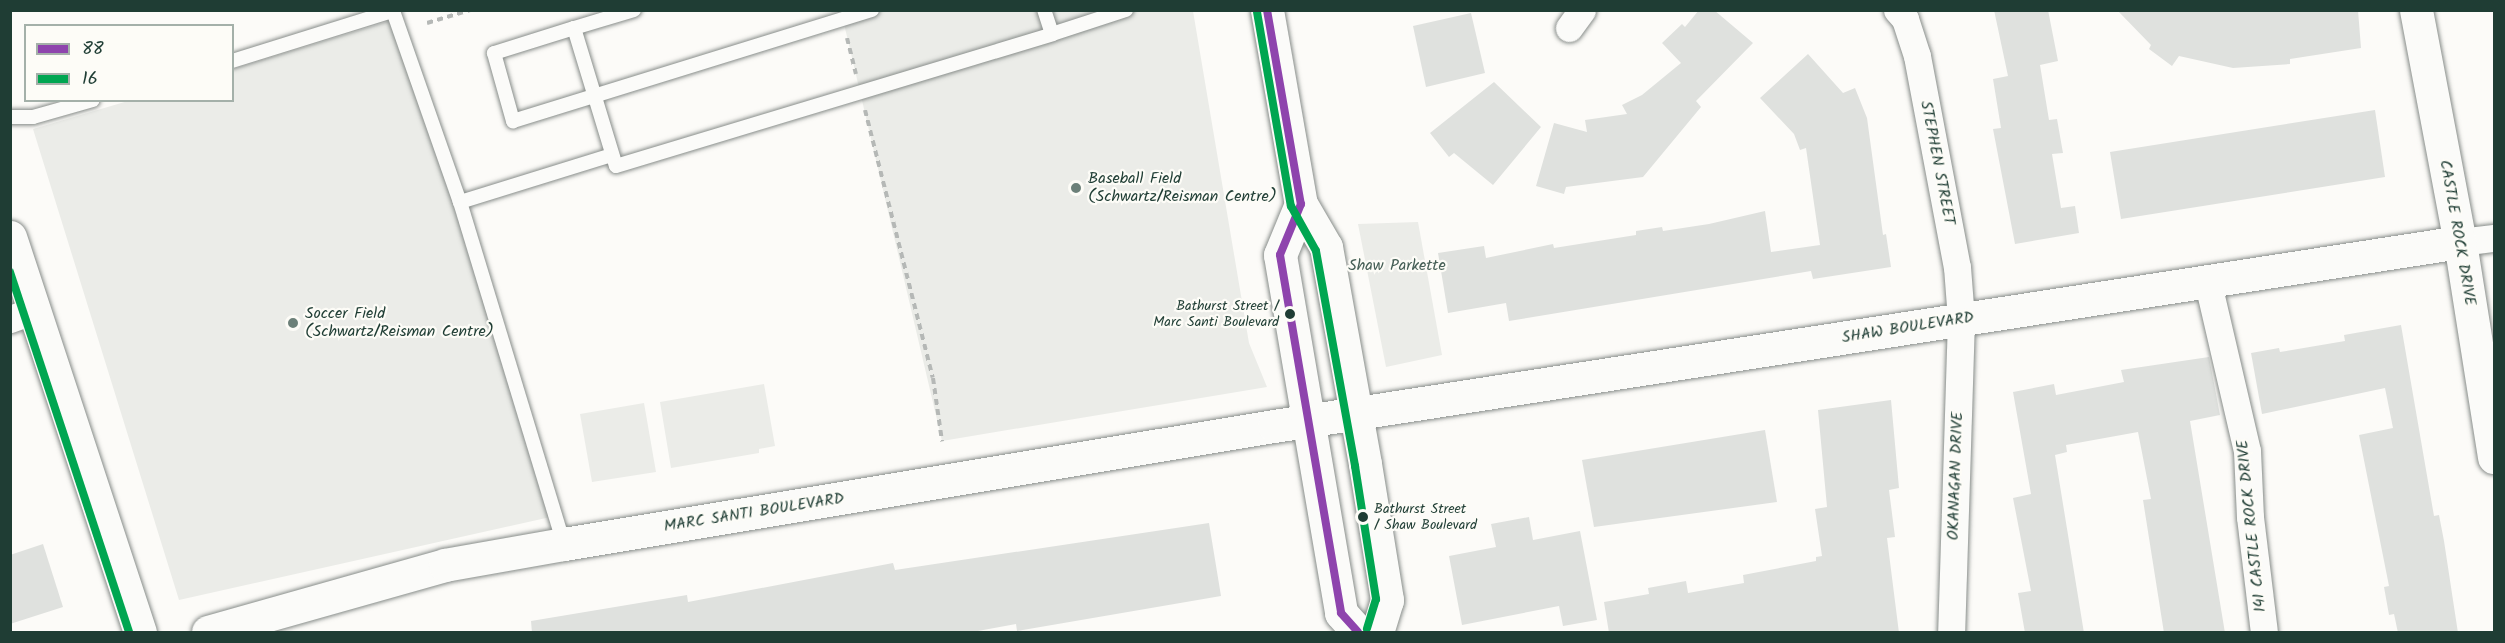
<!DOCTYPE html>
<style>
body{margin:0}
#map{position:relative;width:2505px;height:643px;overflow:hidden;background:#fcfbf8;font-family:Kalam,sans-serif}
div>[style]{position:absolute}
.green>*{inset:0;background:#ebece8}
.building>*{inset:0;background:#dfe1de}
.path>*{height:4px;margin-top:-2px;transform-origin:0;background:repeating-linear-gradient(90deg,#b5b8b6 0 6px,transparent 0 10.5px)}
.roads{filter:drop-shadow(0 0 2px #888d8a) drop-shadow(0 0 2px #888d8a)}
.service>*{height:14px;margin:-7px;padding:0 7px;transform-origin:7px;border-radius:7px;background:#fbfbf9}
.minor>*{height:27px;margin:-13.5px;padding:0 13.5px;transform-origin:13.5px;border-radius:13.5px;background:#fbfbf9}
.tertiary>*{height:33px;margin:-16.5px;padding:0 16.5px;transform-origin:16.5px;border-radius:16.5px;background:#fbfbf9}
.secondary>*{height:33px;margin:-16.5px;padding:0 16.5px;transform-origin:16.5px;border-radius:16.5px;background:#fbfbf9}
.bus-1>*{height:8px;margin:-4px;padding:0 4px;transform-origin:4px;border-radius:4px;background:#8e44ad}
.bus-2>*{height:8px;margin:-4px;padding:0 4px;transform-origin:4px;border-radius:4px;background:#00a651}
.dots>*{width:16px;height:16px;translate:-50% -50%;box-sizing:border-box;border:3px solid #fdfcf7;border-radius:50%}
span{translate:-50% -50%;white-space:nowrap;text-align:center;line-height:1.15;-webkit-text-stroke:4.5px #fdfcf7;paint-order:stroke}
.bus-label{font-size:14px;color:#1f3d34}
.right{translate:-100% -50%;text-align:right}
.left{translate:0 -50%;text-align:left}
.street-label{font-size:16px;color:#1f3d34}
.poi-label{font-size:16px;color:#1f3d34}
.park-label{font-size:16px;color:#455e55}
.frame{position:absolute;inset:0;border:12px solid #1f3d34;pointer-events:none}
.legend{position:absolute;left:24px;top:24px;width:210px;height:78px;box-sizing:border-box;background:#fdfcf7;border:2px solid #a4b0a9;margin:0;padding:8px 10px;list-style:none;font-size:18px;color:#1f3d34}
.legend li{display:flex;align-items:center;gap:12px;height:30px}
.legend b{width:30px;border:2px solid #a4b0a9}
</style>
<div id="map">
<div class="green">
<i style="clip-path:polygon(841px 11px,1193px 11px,1249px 343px,1267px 387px,942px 441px)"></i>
<i style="clip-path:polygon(393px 20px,555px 516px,179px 600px,33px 129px,128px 101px,232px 100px,233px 69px)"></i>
<i style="clip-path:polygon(1418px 222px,1442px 355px,1386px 367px,1358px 224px)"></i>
<i style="clip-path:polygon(764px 384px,775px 446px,759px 449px,759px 453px,671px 468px,660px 402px)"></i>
<i style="clip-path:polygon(644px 403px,656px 472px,592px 482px,580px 414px)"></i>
</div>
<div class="building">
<i style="clip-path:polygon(1699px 10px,1714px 10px,1753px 43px,1696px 101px,1701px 107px,1643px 177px,1566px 187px,1564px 194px,1536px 186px,1554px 123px,1587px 132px,1585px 120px,1627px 114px,1622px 105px,1642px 95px,1681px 63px,1662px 43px,1682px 24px,1685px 27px)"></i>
<i style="clip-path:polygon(1994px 10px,2048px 10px,2058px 61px,2040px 65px,2049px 120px,2057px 119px,2063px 153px,2052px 154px,2061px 208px,2075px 206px,2079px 233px,2015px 244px,1993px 129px,2001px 128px,1993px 79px,2008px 76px)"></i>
<i style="clip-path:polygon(2117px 10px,2358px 10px,2361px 48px,2290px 59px,2290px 64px,2233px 68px,2179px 56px,2172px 66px,2149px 49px,2151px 45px)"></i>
<i style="clip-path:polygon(1471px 13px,1485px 73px,1426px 87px,1413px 26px)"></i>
<i style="clip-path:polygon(1808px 54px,1843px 93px,1855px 88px,1867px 118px,1883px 235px,1886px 234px,1891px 267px,1813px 279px,1811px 271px,1509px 321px,1506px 303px,1448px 313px,1438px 253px,1484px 246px,1486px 258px,1553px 244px,1554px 248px,1636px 235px,1636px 231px,1662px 227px,1663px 231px,1709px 224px,1765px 211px,1771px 252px,1820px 245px,1806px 148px,1800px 150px,1794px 134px,1760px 98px)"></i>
<i style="clip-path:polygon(1494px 82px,1541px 127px,1493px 185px,1454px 153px,1449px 157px,1430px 133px)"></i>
<i style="clip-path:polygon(2375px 110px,2385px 177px,2121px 219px,2110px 152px)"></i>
<i style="clip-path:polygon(2401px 325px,2434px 516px,2439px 515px,2444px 541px,2458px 633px,2398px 633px,2394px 614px,2389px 615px,2384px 587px,2389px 586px,2359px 435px,2393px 428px,2385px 388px,2262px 414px,2251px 353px,2279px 348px,2280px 352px,2345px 341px,2344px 335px)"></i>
<i style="clip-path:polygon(2209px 357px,2220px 415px,2190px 421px,2225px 633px,2164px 633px,2143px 500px,2151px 499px,2138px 432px,2066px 445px,2067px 452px,2055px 455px,2084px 633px,2025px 633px,2018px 593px,2031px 591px,2013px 498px,2031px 494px,2013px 392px,2054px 384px,2056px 395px,2124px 382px,2121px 370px)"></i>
<i style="clip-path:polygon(1891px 400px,1899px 488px,1889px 490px,1895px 537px,1887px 538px,1899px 633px,1609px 633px,1604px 602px,1649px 594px,1648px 588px,1686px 581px,1688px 593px,1744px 583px,1743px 575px,1816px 561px,1816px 557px,1822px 556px,1815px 509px,1827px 507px,1818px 410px)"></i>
<i style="clip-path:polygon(1765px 430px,1777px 502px,1594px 527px,1582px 460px)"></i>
<i style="clip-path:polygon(1529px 517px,1533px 540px,1580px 531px,1597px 620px,1563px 626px,1559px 606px,1462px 625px,1449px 556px,1496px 547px,1491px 524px)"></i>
<i style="clip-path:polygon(1209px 523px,1221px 596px,1017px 631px,1016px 624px,967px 633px,532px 633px,531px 621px,687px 595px,688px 602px,893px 563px,895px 570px)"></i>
<i style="clip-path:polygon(43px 544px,63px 607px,10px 624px,10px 555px)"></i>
</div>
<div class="path">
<i style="left:427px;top:23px;width:45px;rotate:-16.8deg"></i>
<i style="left:847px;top:38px;width:37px;rotate:76deg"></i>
<i style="left:865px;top:110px;width:276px;rotate:75.8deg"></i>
<i style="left:933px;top:378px;width:64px;rotate:81.9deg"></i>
</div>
<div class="roads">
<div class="service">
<i style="left:634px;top:10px;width:63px;rotate:163.3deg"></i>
<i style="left:574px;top:28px;width:144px;rotate:73.1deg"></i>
<i style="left:616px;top:166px;width:456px;rotate:-16.8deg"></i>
<i style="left:1052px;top:34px;width:25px;rotate:-108deg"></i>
<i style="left:574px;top:28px;width:84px;rotate:162.6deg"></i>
<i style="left:494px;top:53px;width:71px;rotate:74.4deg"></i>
<i style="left:513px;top:121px;width:376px;rotate:-17.2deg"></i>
<i style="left:1052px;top:34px;width:78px;rotate:-18deg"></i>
<i style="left:232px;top:61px;width:169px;rotate:-17.3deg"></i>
<i style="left:393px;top:11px;width:202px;rotate:70.7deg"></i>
<i style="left:460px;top:202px;width:357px;rotate:73.1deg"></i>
<i style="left:10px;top:117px;width:23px"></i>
<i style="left:33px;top:117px;width:62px;rotate:-15.8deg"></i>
<i style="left:460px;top:202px;width:159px;rotate:-17.2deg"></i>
</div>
<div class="minor">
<i style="left:1897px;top:10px;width:12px;rotate:48deg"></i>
<i style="left:1905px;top:19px;width:39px;rotate:72deg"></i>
<i style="left:1917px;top:56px;width:215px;rotate:79.3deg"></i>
<i style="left:1957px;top:267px;width:52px;rotate:85.6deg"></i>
<i style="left:1961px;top:319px;width:313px;rotate:91.8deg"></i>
<i style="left:1569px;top:28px;width:22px;rotate:-54deg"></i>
<i style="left:2460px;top:242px;width:34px;rotate:-7deg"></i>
<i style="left:2207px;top:279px;width:177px;rotate:76.9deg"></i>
<i style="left:2247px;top:451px;width:66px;rotate:87.4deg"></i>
<i style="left:2250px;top:517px;width:116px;rotate:83.1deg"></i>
<i style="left:10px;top:319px;width:23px;rotate:-20deg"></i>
</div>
<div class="tertiary">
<i style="left:2416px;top:10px;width:236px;rotate:79.3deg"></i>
<i style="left:2460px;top:242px;width:218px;rotate:81deg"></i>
<i style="left:10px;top:237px;width:416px;rotate:71.8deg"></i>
<i style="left:208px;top:632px;width:246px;rotate:-15.8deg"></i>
<i style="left:445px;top:565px;width:121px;rotate:-10deg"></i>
<i style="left:564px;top:544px;width:720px;rotate:-9.44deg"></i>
<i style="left:1274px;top:426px;width:1200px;rotate:-8.82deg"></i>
</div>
<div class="secondary">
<i style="left:1267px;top:10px;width:197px;rotate:80.1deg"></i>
<i style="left:1301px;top:204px;width:50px;rotate:59.8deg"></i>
<i style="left:1326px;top:247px;width:220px;rotate:79.8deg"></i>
<i style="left:1365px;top:464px;width:138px;rotate:80.8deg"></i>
<i style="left:1387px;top:600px;width:34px;rotate:107deg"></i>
<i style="left:1301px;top:204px;width:55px;rotate:112.4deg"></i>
<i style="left:1280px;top:255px;width:363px;rotate:80.3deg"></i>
<i style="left:1341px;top:613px;width:25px;rotate:48deg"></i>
</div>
</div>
<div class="bus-1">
<i style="left:1267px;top:10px;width:197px;rotate:80.1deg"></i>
<i style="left:1301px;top:204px;width:55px;rotate:112.4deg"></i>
<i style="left:1280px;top:255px;width:363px;rotate:80.3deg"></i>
<i style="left:1341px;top:613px;width:25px;rotate:48deg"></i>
</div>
<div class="bus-2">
<i style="left:1257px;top:12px;width:197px;rotate:80.1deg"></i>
<i style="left:1291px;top:206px;width:51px;rotate:60.9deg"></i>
<i style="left:1316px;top:251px;width:219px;rotate:79.7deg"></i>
<i style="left:1355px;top:466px;width:135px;rotate:81deg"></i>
<i style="left:1376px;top:599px;width:31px;rotate:107deg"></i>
<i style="left:10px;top:272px;width:379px;rotate:71.7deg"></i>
</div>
<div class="dots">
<i style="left:1076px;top:188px;background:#6c8079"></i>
<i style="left:1290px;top:314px;background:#1f3d34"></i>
<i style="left:293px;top:323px;background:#6c8079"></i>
<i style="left:1363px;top:517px;background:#1f3d34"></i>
</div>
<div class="bus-label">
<span class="right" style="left:1279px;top:314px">Bathurst Street /<br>Marc Santi Boulevard</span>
<span class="left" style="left:1374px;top:517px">Bathurst Street<br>/ Shaw Boulevard</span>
</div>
<div class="street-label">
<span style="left:1937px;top:163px;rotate:79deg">STEPHEN STREET</span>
<span style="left:2457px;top:233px;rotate:80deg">CASTLE ROCK DRIVE</span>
<span style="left:1908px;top:328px;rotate:-9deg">SHAW BOULEVARD</span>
<span style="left:1956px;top:476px;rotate:-88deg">OKANAGAN DRIVE</span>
<span style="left:754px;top:513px;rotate:-9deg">MARC SANTI BOULEVARD</span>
<span style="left:2252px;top:526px;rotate:-96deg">141 CASTLE ROCK DRIVE</span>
</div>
<div class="poi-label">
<span class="left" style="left:1088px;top:188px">Baseball Field<br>(Schwartz/Reisman Centre)</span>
<span class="left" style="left:305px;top:323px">Soccer Field<br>(Schwartz/Reisman Centre)</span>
</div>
<div class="park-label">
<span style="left:1397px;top:266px">Shaw Parkette</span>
</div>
<div class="frame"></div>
<ul class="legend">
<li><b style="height:8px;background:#8e44ad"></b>88</li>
<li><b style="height:8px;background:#00a651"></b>16</li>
</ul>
</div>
